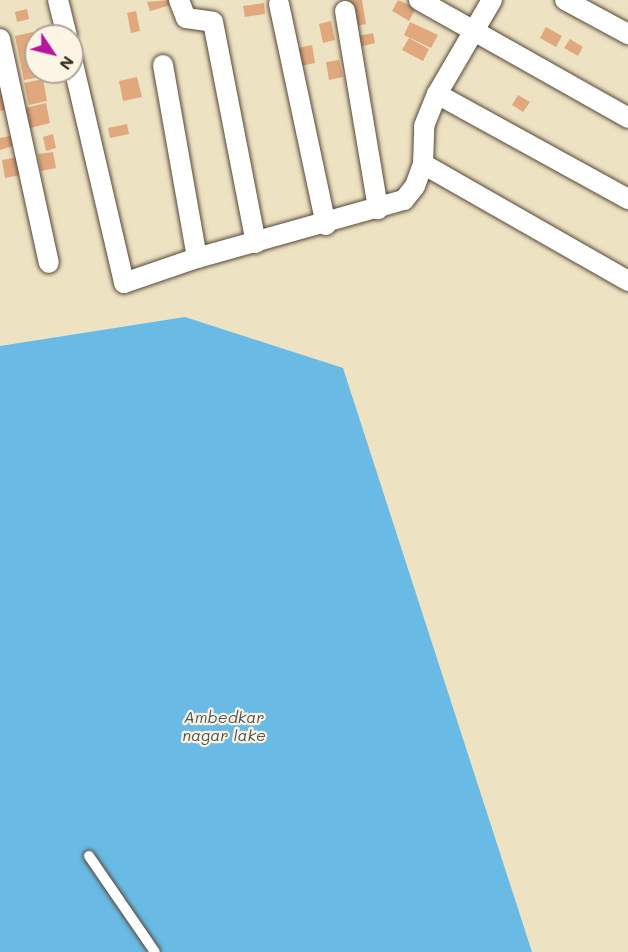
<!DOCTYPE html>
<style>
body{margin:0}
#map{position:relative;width:628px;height:952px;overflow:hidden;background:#ede3c3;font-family:Mali,sans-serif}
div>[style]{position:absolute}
.water>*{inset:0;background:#69bbe5}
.building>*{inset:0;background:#e0a87c}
.roads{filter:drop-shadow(0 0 2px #564637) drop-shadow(0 0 2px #564637)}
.lane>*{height:10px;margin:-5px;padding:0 5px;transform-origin:5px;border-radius:5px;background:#fff}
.street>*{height:20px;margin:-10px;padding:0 10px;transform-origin:10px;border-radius:10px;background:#fff}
span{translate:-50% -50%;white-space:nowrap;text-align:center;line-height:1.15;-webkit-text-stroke:4.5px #fcf5e5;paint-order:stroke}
.water-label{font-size:16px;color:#49565a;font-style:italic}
.north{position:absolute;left:24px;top:24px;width:60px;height:60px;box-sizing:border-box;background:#fcf5e5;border:2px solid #afa495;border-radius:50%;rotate:125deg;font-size:16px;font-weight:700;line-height:24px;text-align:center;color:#3b2a1e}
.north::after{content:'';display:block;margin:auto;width:21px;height:27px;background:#b5179e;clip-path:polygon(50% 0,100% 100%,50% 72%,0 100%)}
</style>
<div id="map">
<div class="water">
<i style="clip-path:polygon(185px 317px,343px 368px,532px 952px,0 952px,0 346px)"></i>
</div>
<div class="building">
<i style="clip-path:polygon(169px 0,171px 5px,150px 11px,147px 2px)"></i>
<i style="clip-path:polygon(346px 0,362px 0,366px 24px,351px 27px)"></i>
<i style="clip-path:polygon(398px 0,416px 8px,409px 21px,392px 11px)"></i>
<i style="clip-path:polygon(264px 3px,265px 14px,245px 17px,243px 6px)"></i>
<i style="clip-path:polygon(27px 9px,29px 19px,17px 22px,15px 12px)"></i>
<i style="clip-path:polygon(136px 11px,140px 31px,131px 33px,127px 13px)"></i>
<i style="clip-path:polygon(331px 21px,335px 40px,323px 43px,319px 24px)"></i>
<i style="clip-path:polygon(410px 22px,438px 35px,431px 48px,404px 35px)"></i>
<i style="clip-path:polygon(546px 27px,562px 36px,556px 47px,540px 38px)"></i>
<i style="clip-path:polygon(33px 32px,36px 72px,41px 72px,42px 77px,24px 80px,15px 36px)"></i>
<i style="clip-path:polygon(373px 33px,375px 43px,355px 48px,353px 37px)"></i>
<i style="clip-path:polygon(409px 38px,429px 49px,423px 61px,402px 50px)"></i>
<i style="clip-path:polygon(570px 39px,583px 47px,578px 56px,564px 48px)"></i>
<i style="clip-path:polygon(312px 45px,315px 63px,301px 66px,298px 48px)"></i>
<i style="clip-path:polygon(339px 60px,343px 77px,329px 80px,326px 62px)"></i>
<i style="clip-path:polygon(137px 77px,142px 97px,123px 101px,119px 81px)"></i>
<i style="clip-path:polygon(43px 79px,47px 101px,29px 105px,24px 83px)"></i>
<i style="clip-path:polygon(3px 87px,8px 109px,0 111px,0 88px)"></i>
<i style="clip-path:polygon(518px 95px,530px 102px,523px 112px,512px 105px)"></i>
<i style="clip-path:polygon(46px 103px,50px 123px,30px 128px,25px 108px)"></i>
<i style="clip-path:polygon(127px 124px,129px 134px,110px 138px,108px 128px)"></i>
<i style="clip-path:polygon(53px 134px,56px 148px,46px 151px,43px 137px)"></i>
<i style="clip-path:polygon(10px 136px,13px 146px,0 150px,0 138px)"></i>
<i style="clip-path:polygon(53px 152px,56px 168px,41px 171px,38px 154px)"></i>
<i style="clip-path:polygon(18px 157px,21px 175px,5px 178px,2px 160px)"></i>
</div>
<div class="roads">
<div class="lane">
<i style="left:89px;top:856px;width:116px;rotate:55.5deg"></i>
</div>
<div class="street">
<i style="left:58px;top:0;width:37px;rotate:76deg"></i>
<i style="left:179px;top:0;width:19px;rotate:69deg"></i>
<i style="left:186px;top:18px;width:27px;rotate:8deg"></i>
<i style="left:213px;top:22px;width:225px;rotate:79deg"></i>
<i style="left:419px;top:0;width:240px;rotate:29.4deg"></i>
<i style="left:565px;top:0;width:72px;rotate:28.4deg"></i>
<i style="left:279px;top:4px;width:226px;rotate:78deg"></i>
<i style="left:345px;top:11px;width:201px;rotate:80.5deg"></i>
<i style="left:0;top:39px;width:229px;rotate:77.7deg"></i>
<i style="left:72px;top:59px;width:230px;rotate:76.9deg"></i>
<i style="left:124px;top:283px;width:77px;rotate:-18.9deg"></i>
<i style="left:197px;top:258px;width:215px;rotate:-15.7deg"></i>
<i style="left:404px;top:200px;width:18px;rotate:-52deg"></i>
<i style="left:415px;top:186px;width:23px;rotate:-70deg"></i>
<i style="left:423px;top:164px;width:38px;rotate:-88deg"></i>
<i style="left:424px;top:126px;width:35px;rotate:-68deg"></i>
<i style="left:437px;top:94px;width:109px;rotate:-59.7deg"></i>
<i style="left:163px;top:65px;width:196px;rotate:80deg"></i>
<i style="left:437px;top:94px;width:218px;rotate:28.8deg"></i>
<i style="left:423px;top:164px;width:236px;rotate:29.7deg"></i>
</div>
</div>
<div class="water-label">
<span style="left:224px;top:726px">Ambedkar<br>nagar lake</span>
</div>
<div class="north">N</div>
</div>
